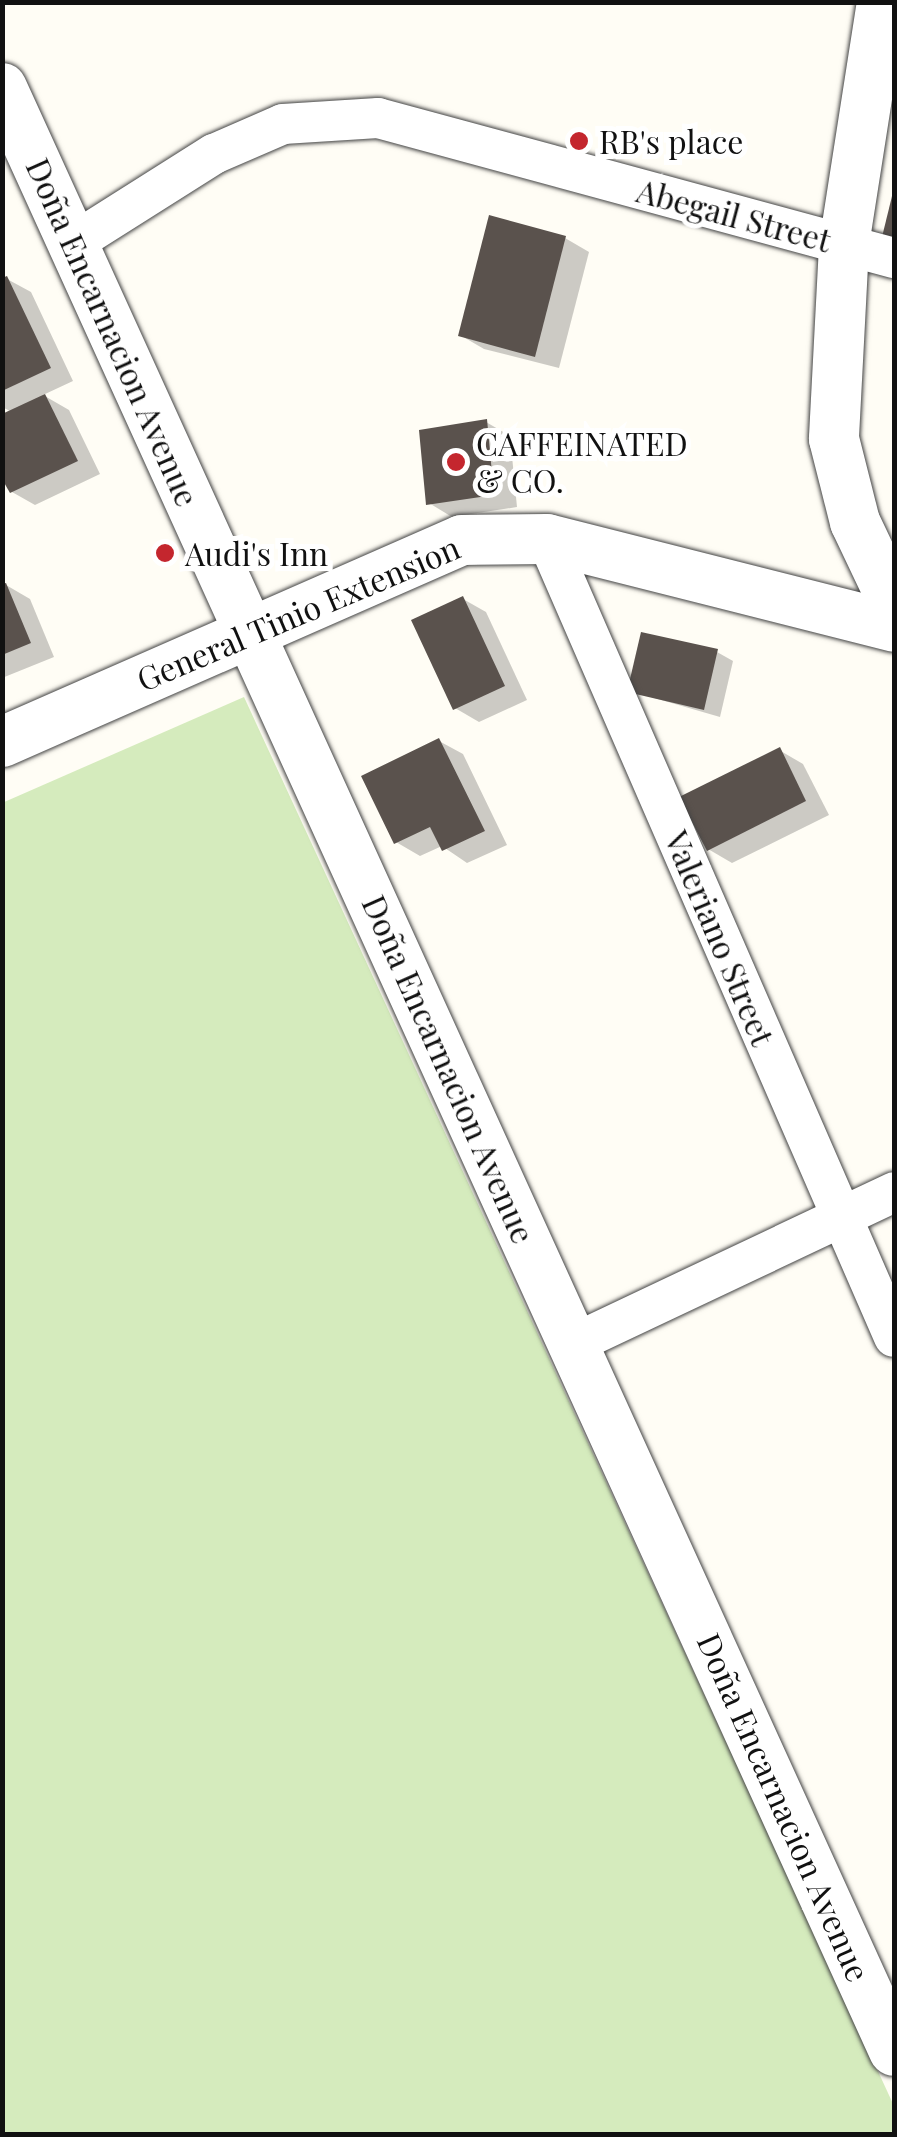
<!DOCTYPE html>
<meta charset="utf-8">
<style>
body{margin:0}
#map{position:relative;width:897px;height:2137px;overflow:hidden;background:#fffdf5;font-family:"Playfair Display",serif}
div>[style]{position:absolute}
.green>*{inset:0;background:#d5ebbd}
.shadow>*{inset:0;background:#0003}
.building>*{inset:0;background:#5a524d}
.roads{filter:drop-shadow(0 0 2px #444) drop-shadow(0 0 2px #444)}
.minor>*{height:40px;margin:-20px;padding:0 20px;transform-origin:20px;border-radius:20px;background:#fff}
.tertiary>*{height:50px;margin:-25px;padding:0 25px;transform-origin:25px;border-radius:25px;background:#fff}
.dots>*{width:28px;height:28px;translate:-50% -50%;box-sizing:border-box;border:5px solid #fff;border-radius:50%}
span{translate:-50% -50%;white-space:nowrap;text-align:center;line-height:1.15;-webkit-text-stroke:10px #fff;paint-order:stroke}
.poi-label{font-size:32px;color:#111}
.left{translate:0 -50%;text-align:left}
.street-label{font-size:32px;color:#111}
.frame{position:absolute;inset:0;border:5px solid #111;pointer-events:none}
</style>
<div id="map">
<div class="green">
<i style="clip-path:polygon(244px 697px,894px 2106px,894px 2134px,3px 2134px,2px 803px)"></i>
</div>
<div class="shadow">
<i style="clip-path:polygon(565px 238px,589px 252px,559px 368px,484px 349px,460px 335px)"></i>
<i style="clip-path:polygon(7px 279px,31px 292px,73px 381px,43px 395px,69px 410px,100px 474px,35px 505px,12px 492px,12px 412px,2px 407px)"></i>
<i style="clip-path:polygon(486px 422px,510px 436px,517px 507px,452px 517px,429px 503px)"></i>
<i style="clip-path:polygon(6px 585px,30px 599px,54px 657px,2px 678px)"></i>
<i style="clip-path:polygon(463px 599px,486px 612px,527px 700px,479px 722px,455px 708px)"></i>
<i style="clip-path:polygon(717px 652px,733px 661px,720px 717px,630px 691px)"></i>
<i style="clip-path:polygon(439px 741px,463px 754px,507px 845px,467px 863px,442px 846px,420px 856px,396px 842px)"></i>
<i style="clip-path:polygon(779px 750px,803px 764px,829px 815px,732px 863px,708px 849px)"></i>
</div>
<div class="building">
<i style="clip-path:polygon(893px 192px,894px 193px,894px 241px,882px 237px)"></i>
<i style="clip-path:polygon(489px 215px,566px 236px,535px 357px,458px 336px)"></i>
<i style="clip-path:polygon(7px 276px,51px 368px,2px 391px,2px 278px)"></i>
<i style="clip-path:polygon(45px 394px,78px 461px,10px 493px,2px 479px,2px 414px)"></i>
<i style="clip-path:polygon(487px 419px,494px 495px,426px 505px,419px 430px)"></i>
<i style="clip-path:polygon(6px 583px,31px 643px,2px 655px,2px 584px)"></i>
<i style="clip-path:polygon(463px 596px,505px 686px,453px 710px,411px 620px)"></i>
<i style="clip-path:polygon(641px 632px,718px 649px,704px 710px,627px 692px)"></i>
<i style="clip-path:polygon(439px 738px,485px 831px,442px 851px,430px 827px,394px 844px,361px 776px)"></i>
<i style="clip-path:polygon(780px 747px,806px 801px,707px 851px,679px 797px)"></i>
</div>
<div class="roads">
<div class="minor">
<i style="left:73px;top:243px;width:167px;rotate:-32.3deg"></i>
<i style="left:214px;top:154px;width:75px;rotate:-23.5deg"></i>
<i style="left:283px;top:124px;width:95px;rotate:-3.6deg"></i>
<i style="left:378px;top:118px;width:535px;rotate:15.18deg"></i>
<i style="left:547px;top:539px;width:870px;rotate:66.5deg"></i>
<i style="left:573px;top:1344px;width:355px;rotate:-25.3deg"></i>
</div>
<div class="tertiary">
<i style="left:882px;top:2px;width:247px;rotate:98.9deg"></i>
<i style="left:844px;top:246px;width:193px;rotate:93deg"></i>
<i style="left:834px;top:439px;width:86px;rotate:75.8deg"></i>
<i style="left:855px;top:522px;width:91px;rotate:64.6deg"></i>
<i style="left:2px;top:88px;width:2156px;rotate:65.56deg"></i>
<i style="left:2px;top:742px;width:502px;rotate:-23.71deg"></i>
<i style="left:462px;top:540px;width:85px;rotate:-0.7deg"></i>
<i style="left:547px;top:539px;width:358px;rotate:14.2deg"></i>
</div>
</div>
<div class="dots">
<i style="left:579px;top:141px;background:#c4262e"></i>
<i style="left:456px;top:462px;background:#c4262e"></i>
<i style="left:165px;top:553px;background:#c4262e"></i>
</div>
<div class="poi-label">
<span class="left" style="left:599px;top:141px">RB's place</span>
<span class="left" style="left:476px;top:462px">CAFFEINATED<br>&amp; CO.</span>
<span class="left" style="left:185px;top:553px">Audi's Inn</span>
</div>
<div class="street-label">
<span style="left:734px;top:215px;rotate:15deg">Abegail Street</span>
<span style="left:113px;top:332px;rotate:66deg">Doña Encarnacion Avenue</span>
<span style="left:298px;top:613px;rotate:-23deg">General Tinio Extension</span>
<span style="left:720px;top:938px;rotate:67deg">Valeriano Street</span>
<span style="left:449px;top:1069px;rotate:66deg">Doña Encarnacion Avenue</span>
<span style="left:784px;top:1807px;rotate:66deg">Doña Encarnacion Avenue</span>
</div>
<div class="frame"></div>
</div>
